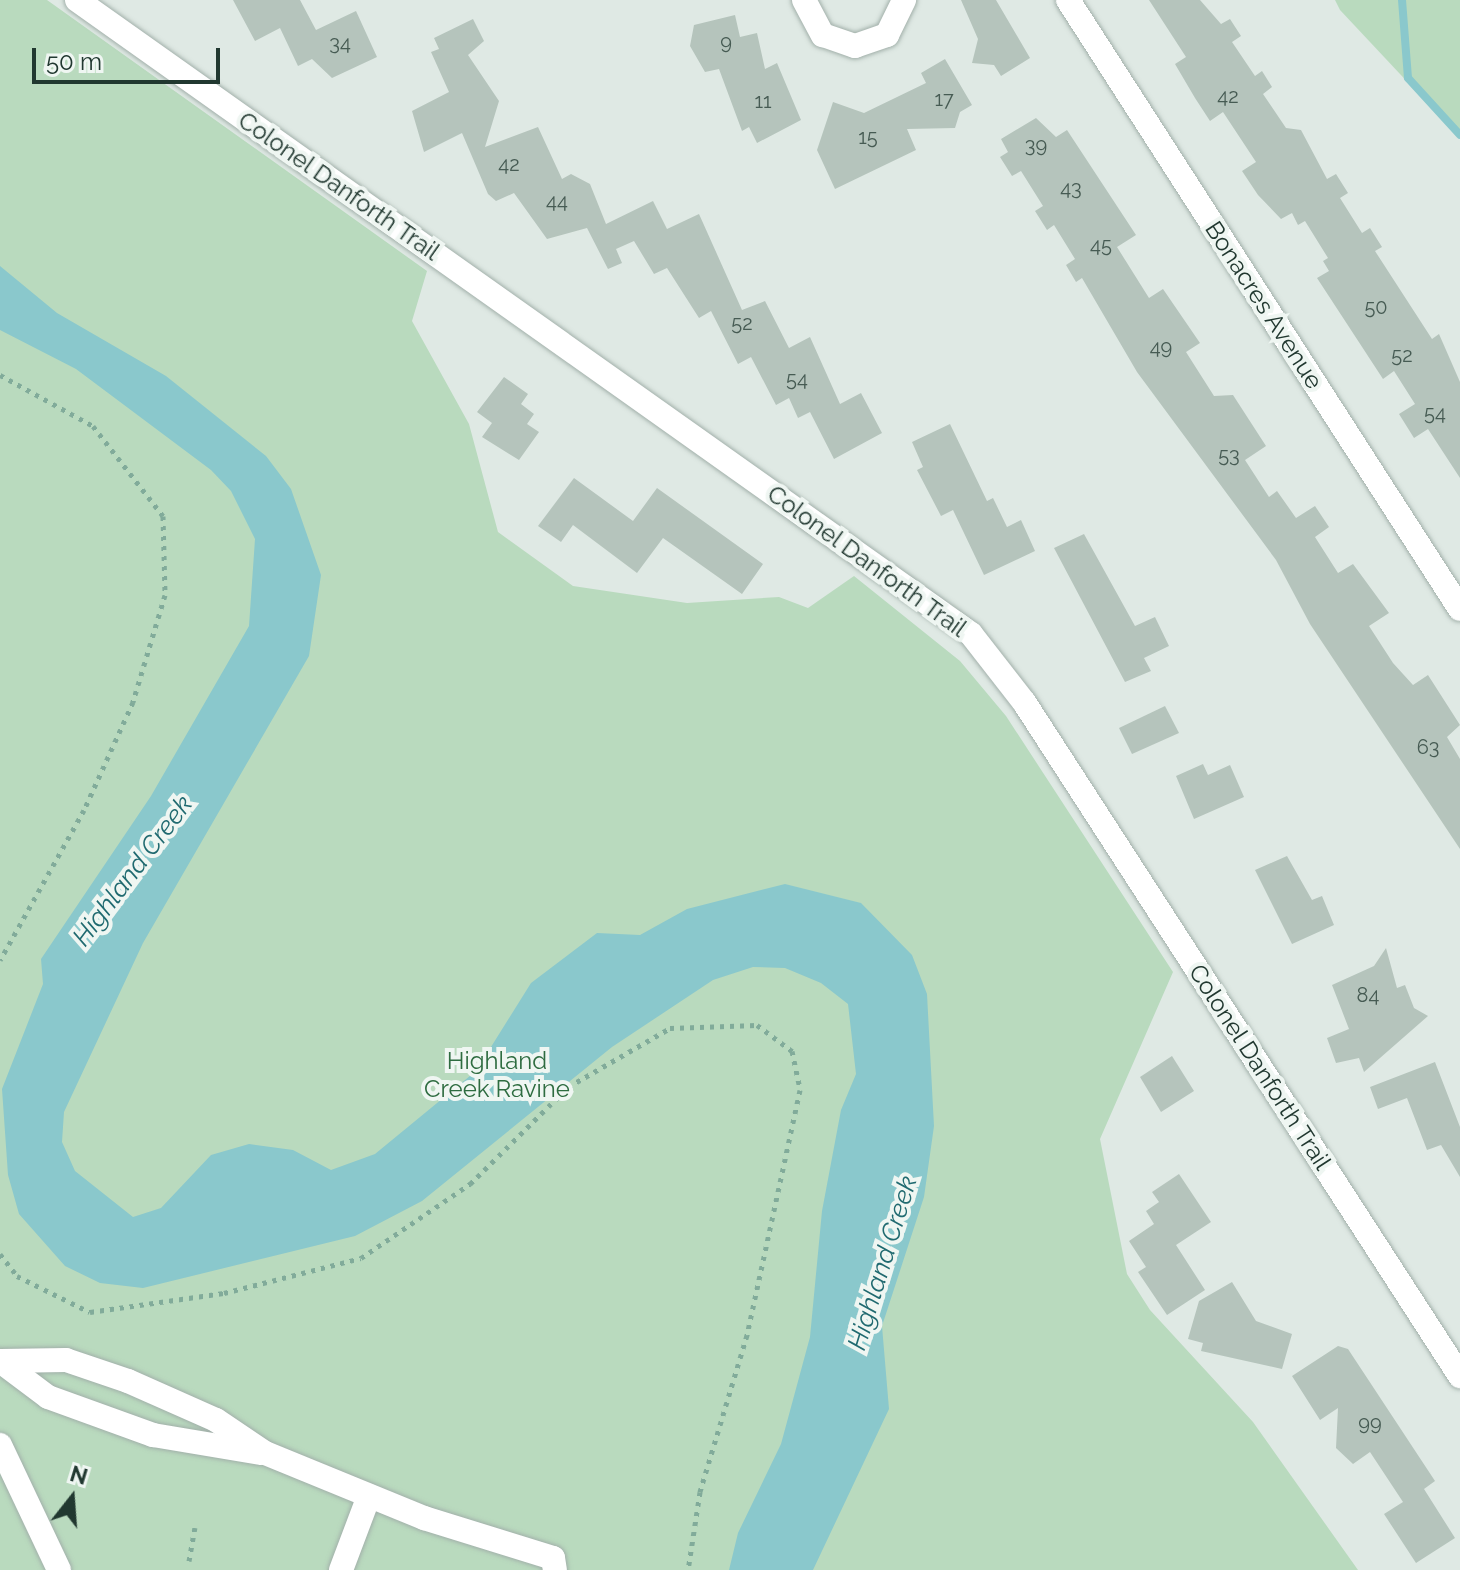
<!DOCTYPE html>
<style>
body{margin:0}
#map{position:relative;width:1460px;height:1570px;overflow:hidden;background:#dfe9e4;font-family:Raleway,sans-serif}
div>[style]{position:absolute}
.green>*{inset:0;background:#b9dabe}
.water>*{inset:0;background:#8ac8cc}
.stream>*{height:8px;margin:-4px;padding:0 4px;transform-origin:4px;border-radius:4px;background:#8ac8cc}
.building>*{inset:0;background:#b5c4bc}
.path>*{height:5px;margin-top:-2.5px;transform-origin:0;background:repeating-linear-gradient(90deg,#81ab9a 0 4px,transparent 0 10px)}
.roads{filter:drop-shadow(0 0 2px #a2b0aa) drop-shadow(0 0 2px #a2b0aa)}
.minor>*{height:24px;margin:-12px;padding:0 12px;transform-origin:12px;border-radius:12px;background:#fff}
span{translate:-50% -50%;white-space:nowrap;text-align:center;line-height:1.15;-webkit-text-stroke:8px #eff6f2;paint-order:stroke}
.number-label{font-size:20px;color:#465b53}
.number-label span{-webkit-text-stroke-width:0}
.street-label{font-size:24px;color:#213830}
.park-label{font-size:24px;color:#2e6c40}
.water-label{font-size:26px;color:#206a70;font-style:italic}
.north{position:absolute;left:32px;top:1458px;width:80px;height:80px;-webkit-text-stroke:6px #eff6f2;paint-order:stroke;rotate:17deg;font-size:22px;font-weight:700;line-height:32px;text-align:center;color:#213830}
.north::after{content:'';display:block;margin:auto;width:28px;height:36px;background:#213830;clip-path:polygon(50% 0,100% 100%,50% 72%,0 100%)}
.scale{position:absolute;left:32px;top:48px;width:188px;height:36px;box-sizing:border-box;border:4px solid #213830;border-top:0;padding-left:10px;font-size:24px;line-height:28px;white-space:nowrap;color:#213830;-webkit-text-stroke:6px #eff6f2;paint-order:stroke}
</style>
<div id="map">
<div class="green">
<i style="clip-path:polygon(0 0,47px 0,427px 271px,412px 321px,469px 424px,498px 532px,573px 586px,687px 603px,779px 597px,808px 608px,854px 576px,960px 661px,1006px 716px,1173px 972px,1100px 1139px,1127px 1274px,1150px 1310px,1253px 1422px,1358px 1570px,0 1570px)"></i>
<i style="clip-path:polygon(1335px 0,1460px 0,1460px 138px,1340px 10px)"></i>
</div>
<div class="water">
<i style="clip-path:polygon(0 266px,57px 313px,166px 376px,266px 456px,291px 489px,321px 575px,309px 656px,143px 943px,64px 1112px,62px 1142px,75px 1171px,133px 1217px,161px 1208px,211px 1155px,249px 1144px,293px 1150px,331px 1170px,375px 1154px,476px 1071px,531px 983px,597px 933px,640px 935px,687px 909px,785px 884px,861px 903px,912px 955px,927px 994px,934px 1126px,924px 1197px,882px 1326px,889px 1409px,813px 1570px,729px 1570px,738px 1533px,781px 1444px,810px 1337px,822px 1211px,841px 1110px,856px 1074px,848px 1004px,821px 983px,785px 968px,753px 967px,713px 980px,612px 1047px,422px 1201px,355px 1236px,143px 1288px,100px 1283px,65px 1266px,19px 1214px,8px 1175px,2px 1089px,43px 984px,41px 959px,151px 796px,249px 626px,255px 539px,231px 491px,211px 470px,76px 369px,0 330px)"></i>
</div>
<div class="stream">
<i style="left:1402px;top:0;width:78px;rotate:85.6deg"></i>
<i style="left:1408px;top:78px;width:77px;rotate:47.6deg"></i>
</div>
<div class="building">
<i style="clip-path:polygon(233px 0,300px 0,316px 30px,356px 11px,377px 57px,332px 78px,312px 59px,298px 66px,280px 28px,255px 41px)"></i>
<i style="clip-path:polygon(961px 0,996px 0,1030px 58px,1001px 76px,994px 65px,972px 63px,978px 39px)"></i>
<i style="clip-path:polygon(1149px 0,1200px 0,1221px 24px,1230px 19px,1241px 36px,1232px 42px,1255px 76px,1262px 71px,1272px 87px,1263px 94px,1286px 128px,1301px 130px,1327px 179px,1336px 174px,1348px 193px,1340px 198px,1362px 233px,1370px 228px,1382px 247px,1375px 251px,1432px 339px,1439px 334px,1460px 382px,1460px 478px,1428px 429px,1414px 438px,1399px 414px,1415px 404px,1394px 371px,1383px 379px,1317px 278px,1329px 271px,1323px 261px,1328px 258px,1305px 221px,1298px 225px,1292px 213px,1281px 219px,1258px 195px,1242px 171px,1256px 162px,1223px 112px,1210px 121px,1195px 98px,1175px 64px,1186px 57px)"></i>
<i style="clip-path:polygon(735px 15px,740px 37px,757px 33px,765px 69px,777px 63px,801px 120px,757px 143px,749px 127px,742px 131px,719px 69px,705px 72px,690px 46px,694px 25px)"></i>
<i style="clip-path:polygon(473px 19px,484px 41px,468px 55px,499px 101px,485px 147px,538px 127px,562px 179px,571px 174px,590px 184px,606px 224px,653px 201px,667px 229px,699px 214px,742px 310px,765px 301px,789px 348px,810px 337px,840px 404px,861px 393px,882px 433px,834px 459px,810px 412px,798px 418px,789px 398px,776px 405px,751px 357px,738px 364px,711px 311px,699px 318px,667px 268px,654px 274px,634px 241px,616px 249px,622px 263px,608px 269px,587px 228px,547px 239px,514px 193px,496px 201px,488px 194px,462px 133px,424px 152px,412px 111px,449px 92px,431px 52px,439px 49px,434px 38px)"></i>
<i style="clip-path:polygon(945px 59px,972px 105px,960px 112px,955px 128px,907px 129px,916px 150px,835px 189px,817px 150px,833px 102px,864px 113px,926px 83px,921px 73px)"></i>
<i style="clip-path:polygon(1036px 118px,1056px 137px,1067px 130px,1136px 235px,1117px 247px,1149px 298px,1163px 289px,1200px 343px,1186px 352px,1214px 396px,1233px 395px,1266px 446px,1245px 460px,1269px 497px,1277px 491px,1296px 518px,1315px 506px,1329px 527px,1315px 537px,1338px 573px,1353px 564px,1389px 613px,1369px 626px,1393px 663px,1413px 685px,1428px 675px,1460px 725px,1447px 737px,1460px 759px,1460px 849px,1310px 624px,1276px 560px,1137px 372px,1082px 278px,1076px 282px,1066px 265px,1075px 259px,1054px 225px,1047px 230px,1035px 211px,1043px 206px,1021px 171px,1012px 176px,1000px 157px,1008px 152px,1001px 139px)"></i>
<i style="clip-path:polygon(504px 377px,528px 394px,521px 404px,534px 414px,527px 424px,539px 432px,519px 460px,482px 437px,492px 423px,477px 412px)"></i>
<i style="clip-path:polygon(950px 424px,987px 501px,993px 498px,1007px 527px,1021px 520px,1035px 551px,984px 575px,953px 510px,941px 516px,917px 470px,923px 467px,912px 442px)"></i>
<i style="clip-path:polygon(574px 478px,633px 521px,657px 488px,763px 564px,742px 594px,663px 538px,637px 573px,573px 525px,561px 542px,538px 526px)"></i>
<i style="clip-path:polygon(1084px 534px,1135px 626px,1155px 617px,1169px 646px,1144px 658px,1151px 671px,1125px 682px,1054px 548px)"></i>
<i style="clip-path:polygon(1165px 706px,1179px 733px,1132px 754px,1119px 728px)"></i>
<i style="clip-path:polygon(1203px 764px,1208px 775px,1230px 765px,1244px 797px,1194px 819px,1176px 776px)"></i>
<i style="clip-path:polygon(1287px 856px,1312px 900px,1322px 896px,1334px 925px,1292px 944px,1255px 870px)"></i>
<i style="clip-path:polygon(1386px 948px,1397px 988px,1405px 985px,1414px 1008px,1428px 1016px,1364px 1072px,1359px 1058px,1336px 1063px,1327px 1038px,1349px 1029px,1332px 985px,1374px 966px)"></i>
<i style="clip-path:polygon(1172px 1056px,1194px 1091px,1161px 1112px,1140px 1077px)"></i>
<i style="clip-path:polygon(1435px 1062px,1460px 1127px,1460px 1177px,1441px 1145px,1427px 1150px,1407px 1098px,1378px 1109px,1370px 1087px)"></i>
<i style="clip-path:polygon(1179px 1174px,1211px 1222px,1176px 1245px,1205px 1290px,1167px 1315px,1138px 1272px,1146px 1267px,1129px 1241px,1154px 1224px,1146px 1211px,1159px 1202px,1152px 1192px)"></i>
<i style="clip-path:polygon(1232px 1282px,1256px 1321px,1292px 1334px,1282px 1369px,1201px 1351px,1203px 1343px,1188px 1339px,1199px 1301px)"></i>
<i style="clip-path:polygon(1338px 1346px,1348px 1349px,1435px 1481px,1424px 1489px,1455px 1538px,1416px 1563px,1384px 1514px,1403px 1502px,1370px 1452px,1353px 1464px,1336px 1448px,1338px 1408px,1320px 1420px,1292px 1376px)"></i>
</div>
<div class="path">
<i style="left:0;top:375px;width:106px;rotate:28.7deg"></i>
<i style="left:93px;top:426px;width:114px;rotate:52.1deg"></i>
<i style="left:163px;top:516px;width:79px;rotate:88.5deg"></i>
<i style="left:165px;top:595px;width:112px;rotate:106.7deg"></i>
<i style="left:133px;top:702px;width:119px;rotate:114.4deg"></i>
<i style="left:84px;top:810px;width:172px;rotate:119.2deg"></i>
<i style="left:0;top:1254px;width:28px;rotate:52deg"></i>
<i style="left:17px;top:1276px;width:81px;rotate:26.3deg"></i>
<i style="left:90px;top:1312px;width:135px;rotate:-8.1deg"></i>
<i style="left:224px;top:1293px;width:141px;rotate:-14.3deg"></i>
<i style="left:361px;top:1258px;width:132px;rotate:-34.2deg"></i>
<i style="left:470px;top:1184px;width:138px;rotate:-44.7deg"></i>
<i style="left:568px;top:1087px;width:118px;rotate:-30deg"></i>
<i style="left:670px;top:1028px;width:87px;rotate:-2deg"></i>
<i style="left:757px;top:1025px;width:44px;rotate:36.6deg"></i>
<i style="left:792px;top:1051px;width:40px;rotate:78deg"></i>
<i style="left:800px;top:1090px;width:251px;rotate:102.2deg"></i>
<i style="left:747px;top:1335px;width:164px;rotate:106.7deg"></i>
<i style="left:700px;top:1492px;width:79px;rotate:98.7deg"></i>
<i style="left:189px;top:1561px;width:34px;rotate:-80deg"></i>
</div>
<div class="roads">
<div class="minor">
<i style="left:77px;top:0;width:1096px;rotate:35.34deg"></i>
<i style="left:971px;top:634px;width:86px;rotate:52.1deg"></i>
<i style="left:1024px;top:702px;width:803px;rotate:57.1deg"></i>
<i style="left:804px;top:0;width:40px;rotate:62deg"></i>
<i style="left:823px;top:35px;width:34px;rotate:19deg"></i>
<i style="left:855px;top:46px;width:34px;rotate:-19deg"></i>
<i style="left:887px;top:35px;width:39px;rotate:-64deg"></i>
<i style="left:1068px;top:0;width:724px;rotate:57.23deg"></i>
<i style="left:0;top:1361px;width:60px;rotate:36.9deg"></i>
<i style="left:48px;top:1397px;width:112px;rotate:19.9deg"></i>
<i style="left:153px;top:1435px;width:109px;rotate:9.5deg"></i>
<i style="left:1px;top:1361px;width:65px;rotate:-0.9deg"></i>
<i style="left:66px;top:1360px;width:65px;rotate:18.7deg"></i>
<i style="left:128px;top:1381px;width:96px;rotate:23.9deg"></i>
<i style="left:216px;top:1420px;width:59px;rotate:34deg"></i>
<i style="left:265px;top:1453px;width:172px;rotate:22.2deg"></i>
<i style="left:424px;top:1518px;width:135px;rotate:17.2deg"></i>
<i style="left:553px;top:1558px;width:12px;rotate:81deg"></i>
<i style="left:0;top:1445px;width:138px;rotate:64.7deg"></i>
<i style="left:341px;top:1570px;width:79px;rotate:-69.3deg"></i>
</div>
</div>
<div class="number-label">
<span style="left:726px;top:42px">9</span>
<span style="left:340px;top:43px">34</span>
<span style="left:1228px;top:96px">42</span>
<span style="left:944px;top:99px">17</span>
<span style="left:763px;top:101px">11</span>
<span style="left:868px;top:137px">15</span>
<span style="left:1036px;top:145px">39</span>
<span style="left:509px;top:164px">42</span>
<span style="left:1071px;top:188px">43</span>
<span style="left:557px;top:201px">44</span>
<span style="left:1101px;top:245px">45</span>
<span style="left:1376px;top:307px">50</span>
<span style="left:742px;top:323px">52</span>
<span style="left:1161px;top:347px">49</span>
<span style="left:1402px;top:355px">52</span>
<span style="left:797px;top:379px">54</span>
<span style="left:1435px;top:413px">54</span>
<span style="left:1229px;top:455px">53</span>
<span style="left:1428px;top:747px">63</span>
<span style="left:1368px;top:995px">84</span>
<span style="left:1370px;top:1423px">99</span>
</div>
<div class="street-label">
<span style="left:339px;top:186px;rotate:35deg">Colonel Danforth Trail</span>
<span style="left:1264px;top:305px;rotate:57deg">Bonacres Avenue</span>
<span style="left:867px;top:561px;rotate:36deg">Colonel Danforth Trail</span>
<span style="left:1260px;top:1067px;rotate:57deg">Colonel Danforth Trail</span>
</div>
<div class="park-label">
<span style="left:497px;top:1075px">Highland<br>Creek Ravine</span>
</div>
<div class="water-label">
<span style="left:133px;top:871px;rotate:-53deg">Highland Creek</span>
<span style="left:883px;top:1263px;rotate:-73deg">Highland Creek</span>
</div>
<div class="north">N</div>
<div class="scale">50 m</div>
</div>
